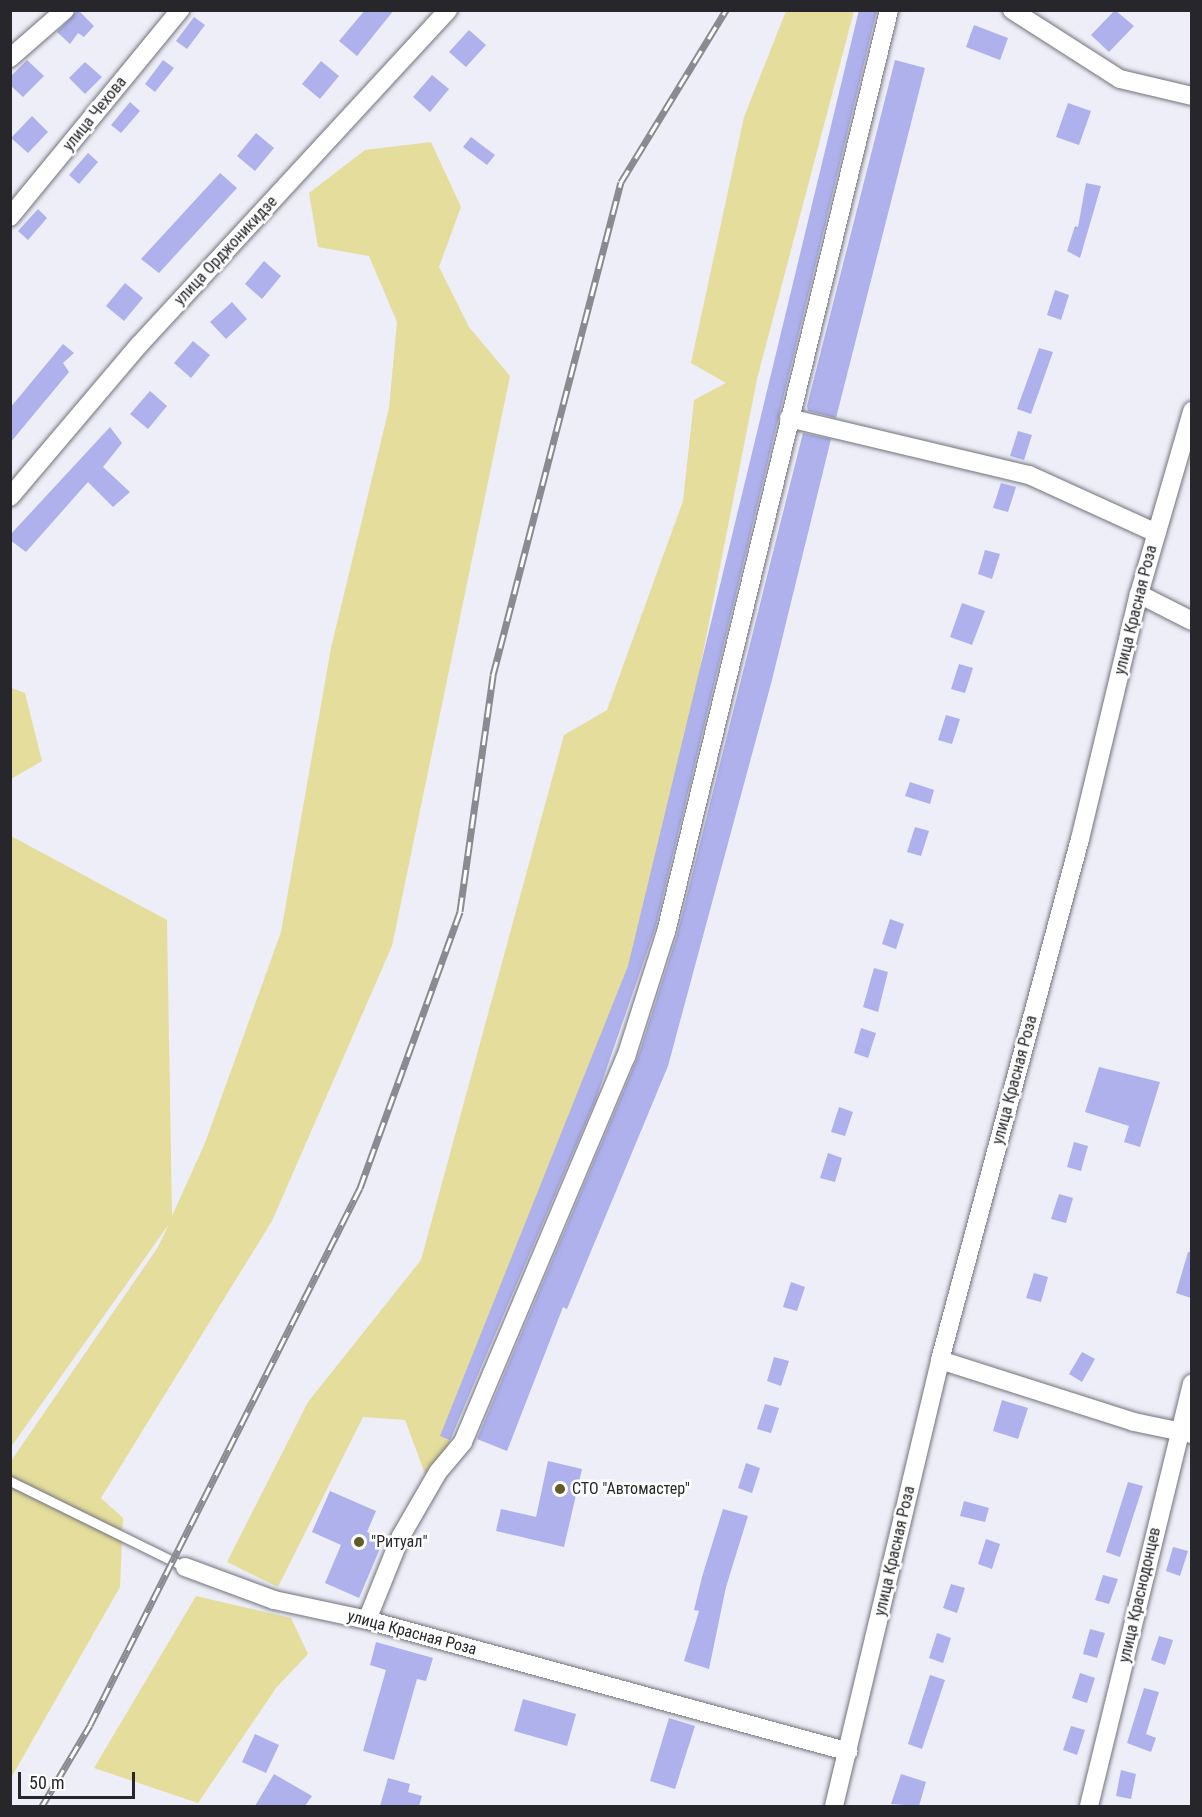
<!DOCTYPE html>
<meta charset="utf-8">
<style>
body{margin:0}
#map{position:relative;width:1202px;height:1817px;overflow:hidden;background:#edeef8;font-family:"Roboto Condensed",sans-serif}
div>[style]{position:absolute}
.green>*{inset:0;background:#e4dd9c}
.building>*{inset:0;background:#afb1ed}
.roads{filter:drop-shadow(0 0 2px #72737c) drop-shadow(0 0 2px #72737c)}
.service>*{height:9px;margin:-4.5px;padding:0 4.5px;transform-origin:4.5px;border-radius:4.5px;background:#fff}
.minor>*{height:18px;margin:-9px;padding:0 9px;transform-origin:9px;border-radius:9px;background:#fff}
.rail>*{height:7px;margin-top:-3.5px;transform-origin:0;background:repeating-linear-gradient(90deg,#fff 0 14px,#8a8a91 0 28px);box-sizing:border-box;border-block:2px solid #8a8a91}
.dots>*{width:16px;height:16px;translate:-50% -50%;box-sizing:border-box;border:3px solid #fff;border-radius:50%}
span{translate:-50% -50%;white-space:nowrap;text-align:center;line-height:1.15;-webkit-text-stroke:5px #fff;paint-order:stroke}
.street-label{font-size:16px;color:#27272b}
.poi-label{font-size:16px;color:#27272b}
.left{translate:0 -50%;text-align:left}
.frame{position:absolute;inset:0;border:12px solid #27272b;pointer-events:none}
.scale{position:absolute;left:18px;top:1772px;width:117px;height:27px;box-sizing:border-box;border:3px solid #27272b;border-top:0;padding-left:8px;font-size:18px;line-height:21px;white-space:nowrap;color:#27272b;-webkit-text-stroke:4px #fff;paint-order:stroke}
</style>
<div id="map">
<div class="green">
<i style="clip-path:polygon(786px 11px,854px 11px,757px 379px,642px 963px,450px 1441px,427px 1479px,405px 1420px,363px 1417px,278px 1587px,227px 1562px,308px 1402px,421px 1260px,564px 735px,607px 710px,683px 501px,694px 400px,726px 383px,691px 363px,744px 117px)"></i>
<i style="clip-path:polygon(431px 142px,461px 207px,439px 267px,469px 327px,510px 376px,392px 946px,272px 1221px,101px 1498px,123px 1518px,120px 1587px,11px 1778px,11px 1461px,158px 1247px,169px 1224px,11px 1447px,11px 836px,167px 920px,172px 1216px,205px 1143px,281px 932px,331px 648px,389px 408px,397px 322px,369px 256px,318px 247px,309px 193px,365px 150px)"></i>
<i style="clip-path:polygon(11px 688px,25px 693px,42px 761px,11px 779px)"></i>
<i style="clip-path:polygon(196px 1596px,291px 1618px,308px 1654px,276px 1688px,198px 1803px,94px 1768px)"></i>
</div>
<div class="building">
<i style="clip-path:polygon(78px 10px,94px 26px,84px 37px,78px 33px,70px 44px,57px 32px)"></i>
<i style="clip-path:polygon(365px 10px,394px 10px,357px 56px,339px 41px)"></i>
<i style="clip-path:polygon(859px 10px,877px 10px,655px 929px,596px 1099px,450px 1440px,440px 1436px,628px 966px)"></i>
<i style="clip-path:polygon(1115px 10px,1134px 26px,1109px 52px,1091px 35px)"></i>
<i style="clip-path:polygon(194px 17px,205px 25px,187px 49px,176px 41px)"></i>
<i style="clip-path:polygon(974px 25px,1008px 38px,1000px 60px,966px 47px)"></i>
<i style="clip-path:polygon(469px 30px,486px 45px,466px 67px,449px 52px)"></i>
<i style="clip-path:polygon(27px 60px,44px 76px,23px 97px,10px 85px,10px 77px)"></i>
<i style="clip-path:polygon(163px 60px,174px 68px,155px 92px,145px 84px)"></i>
<i style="clip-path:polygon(895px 60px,925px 68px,836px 418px,808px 411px,807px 406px)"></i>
<i style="clip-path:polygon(321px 61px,339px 76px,320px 99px,302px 84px)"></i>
<i style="clip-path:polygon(85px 62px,102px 77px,85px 94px,69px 78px)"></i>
<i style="clip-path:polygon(432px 75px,449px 89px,430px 112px,413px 97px)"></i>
<i style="clip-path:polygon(130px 102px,140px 111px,121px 133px,111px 125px)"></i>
<i style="clip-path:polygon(1068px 103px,1091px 111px,1079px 145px,1056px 137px)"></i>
<i style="clip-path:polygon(32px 116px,48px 132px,28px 153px,11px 138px)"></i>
<i style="clip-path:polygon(256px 133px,274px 148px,255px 171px,237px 156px)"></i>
<i style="clip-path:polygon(471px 137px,495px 155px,487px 165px,463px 147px)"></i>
<i style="clip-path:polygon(88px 153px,98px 162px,79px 184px,69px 175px)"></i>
<i style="clip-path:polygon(220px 173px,237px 188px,159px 273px,141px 259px)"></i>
<i style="clip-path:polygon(1086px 183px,1101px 186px,1080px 258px,1067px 251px,1075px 226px,1078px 227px)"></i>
<i style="clip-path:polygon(38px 209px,47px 218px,28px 240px,18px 231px)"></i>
<i style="clip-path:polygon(264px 261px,281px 276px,262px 299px,245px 284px)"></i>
<i style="clip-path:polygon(125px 283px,143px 298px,124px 321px,106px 306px)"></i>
<i style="clip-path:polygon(1055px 290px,1069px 295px,1061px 320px,1047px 315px)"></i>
<i style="clip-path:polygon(232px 302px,247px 319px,226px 339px,210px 322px)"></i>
<i style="clip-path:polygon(193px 341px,210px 355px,191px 378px,174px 363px)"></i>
<i style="clip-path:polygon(63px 344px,74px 353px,63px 363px,69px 372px,10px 443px,10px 408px)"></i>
<i style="clip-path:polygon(1039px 348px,1053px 352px,1031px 414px,1017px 409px)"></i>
<i style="clip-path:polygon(150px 391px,167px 406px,148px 429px,130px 414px)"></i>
<i style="clip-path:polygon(110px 427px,122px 443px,103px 467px,130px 492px,113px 507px,88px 482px,26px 552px,10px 540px,10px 535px)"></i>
<i style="clip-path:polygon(1018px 431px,1032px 435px,1024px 460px,1010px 456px)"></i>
<i style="clip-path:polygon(803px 433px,831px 439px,772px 680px,668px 1066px,567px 1309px,563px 1307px,507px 1451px,477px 1439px,639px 1054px,677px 935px)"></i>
<i style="clip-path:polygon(1001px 483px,1016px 487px,1008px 512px,993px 508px)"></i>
<i style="clip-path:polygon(985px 550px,1000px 554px,992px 579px,978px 574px)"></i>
<i style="clip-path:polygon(962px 603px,985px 611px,972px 645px,950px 637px)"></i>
<i style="clip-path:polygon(959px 664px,973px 668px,965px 693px,951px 689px)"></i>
<i style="clip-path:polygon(946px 715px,960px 719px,952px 744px,938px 740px)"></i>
<i style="clip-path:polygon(910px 782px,934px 790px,930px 804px,905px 796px)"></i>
<i style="clip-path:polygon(915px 827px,929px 831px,921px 856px,907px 852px)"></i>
<i style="clip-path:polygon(890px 919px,904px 924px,896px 949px,882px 944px)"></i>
<i style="clip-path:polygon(874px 968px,888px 972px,878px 1012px,863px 1007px)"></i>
<i style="clip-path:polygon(861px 1028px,876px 1033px,868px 1058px,854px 1053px)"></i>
<i style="clip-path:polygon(1099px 1067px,1160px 1082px,1140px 1147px,1124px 1142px,1129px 1126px,1085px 1112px)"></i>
<i style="clip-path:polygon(839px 1107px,853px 1112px,845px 1136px,831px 1132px)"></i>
<i style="clip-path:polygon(1074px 1142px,1088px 1146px,1081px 1171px,1067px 1167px)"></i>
<i style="clip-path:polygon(828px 1153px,842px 1158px,835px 1182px,820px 1178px)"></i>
<i style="clip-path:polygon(1059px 1194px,1073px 1198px,1066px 1223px,1051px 1219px)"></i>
<i style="clip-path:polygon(1188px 1252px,1191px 1252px,1191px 1298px,1176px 1293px)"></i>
<i style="clip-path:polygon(1034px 1273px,1048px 1277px,1041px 1302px,1026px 1298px)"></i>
<i style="clip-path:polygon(791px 1282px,805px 1287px,797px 1311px,783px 1307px)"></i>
<i style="clip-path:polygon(1082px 1352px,1095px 1359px,1082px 1382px,1069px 1374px)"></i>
<i style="clip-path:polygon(774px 1357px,789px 1361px,781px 1386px,767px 1381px)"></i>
<i style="clip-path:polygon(1002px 1400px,1028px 1408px,1018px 1439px,993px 1431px)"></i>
<i style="clip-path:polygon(765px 1404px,779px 1408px,771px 1433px,757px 1429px)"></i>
<i style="clip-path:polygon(548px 1461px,582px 1469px,564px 1547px,496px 1531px,501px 1509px,536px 1517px)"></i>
<i style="clip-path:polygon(746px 1463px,760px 1468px,752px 1493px,738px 1488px)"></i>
<i style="clip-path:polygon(1128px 1482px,1143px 1486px,1120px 1557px,1106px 1552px)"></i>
<i style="clip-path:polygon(330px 1491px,376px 1511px,367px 1532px,384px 1539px,359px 1598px,325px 1583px,341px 1545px,312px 1532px)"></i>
<i style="clip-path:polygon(964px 1501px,989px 1508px,985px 1522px,960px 1516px)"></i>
<i style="clip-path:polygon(723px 1509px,748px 1516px,726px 1587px,709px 1669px,684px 1661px,699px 1611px,694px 1610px,702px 1577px)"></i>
<i style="clip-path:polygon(986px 1539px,1000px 1544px,992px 1569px,978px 1564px)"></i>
<i style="clip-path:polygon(1173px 1547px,1188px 1551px,1180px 1576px,1166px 1571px)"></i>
<i style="clip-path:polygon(1103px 1575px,1118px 1579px,1109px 1604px,1095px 1600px)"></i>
<i style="clip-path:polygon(951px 1584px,965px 1588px,957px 1613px,943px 1608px)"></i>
<i style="clip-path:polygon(1090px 1629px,1105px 1633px,1097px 1658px,1083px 1654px)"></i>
<i style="clip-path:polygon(937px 1633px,951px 1638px,943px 1663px,929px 1658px)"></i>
<i style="clip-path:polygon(1159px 1636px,1173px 1640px,1165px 1665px,1151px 1660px)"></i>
<i style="clip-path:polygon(376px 1642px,433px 1658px,426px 1681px,417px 1679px,394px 1760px,363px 1751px,386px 1670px,370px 1665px)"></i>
<i style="clip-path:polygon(1080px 1673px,1095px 1678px,1087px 1703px,1072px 1698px)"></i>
<i style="clip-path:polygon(930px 1675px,945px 1680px,922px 1749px,908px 1744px)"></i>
<i style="clip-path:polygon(1144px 1688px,1159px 1692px,1146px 1734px,1156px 1738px,1151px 1752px,1127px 1743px)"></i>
<i style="clip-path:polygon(523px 1699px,576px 1714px,567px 1746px,514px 1731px)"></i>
<i style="clip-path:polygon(669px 1718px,695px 1726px,675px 1789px,650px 1781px)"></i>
<i style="clip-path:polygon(1071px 1726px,1085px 1730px,1077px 1755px,1063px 1750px)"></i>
<i style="clip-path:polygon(255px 1734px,279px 1745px,266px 1773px,242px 1762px)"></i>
<i style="clip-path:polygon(1121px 1770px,1136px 1774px,1131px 1799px,1116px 1796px)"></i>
<i style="clip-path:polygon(274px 1774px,312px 1796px,305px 1806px,255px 1806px)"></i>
<i style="clip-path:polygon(901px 1774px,926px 1782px,919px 1806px,891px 1804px)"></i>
<i style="clip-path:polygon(388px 1778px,410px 1784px,408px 1792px,422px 1796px,419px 1806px,380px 1806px)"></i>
</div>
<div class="roads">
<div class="service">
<i style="left:10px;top:1481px;width:195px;rotate:26.2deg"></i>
</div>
<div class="minor">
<i style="left:1012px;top:10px;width:128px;rotate:32.6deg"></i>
<i style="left:1120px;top:79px;width:74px;rotate:13.3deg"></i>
<i style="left:10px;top:58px;width:73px;rotate:-41.1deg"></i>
<i style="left:10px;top:217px;width:268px;rotate:-50.6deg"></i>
<i style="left:789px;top:418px;width:247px;rotate:13.4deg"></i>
<i style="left:1029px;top:475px;width:140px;rotate:24.5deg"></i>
<i style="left:10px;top:497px;width:199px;rotate:-49.7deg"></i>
<i style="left:139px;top:345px;width:456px;rotate:-47.3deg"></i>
<i style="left:1139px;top:594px;width:59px;rotate:27deg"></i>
<i style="left:940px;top:1360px;width:204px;rotate:17.7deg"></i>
<i style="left:1134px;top:1422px;width:59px;rotate:11.7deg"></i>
<i style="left:185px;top:1567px;width:95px;rotate:20.3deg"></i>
<i style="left:274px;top:1600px;width:95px;rotate:12.1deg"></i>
<i style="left:367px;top:1620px;width:499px;rotate:15.3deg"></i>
<i style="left:367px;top:1620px;width:91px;rotate:-68deg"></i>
<i style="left:401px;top:1536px;width:74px;rotate:-60deg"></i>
<i style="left:438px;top:1472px;width:39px;rotate:-50deg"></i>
<i style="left:463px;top:1442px;width:418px;rotate:-67.1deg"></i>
<i style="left:626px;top:1057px;width:131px;rotate:-72.3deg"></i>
<i style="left:666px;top:932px;width:949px;rotate:-76.4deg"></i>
<i style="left:834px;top:1806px;width:458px;rotate:-76.6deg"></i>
<i style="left:940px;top:1360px;width:539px;rotate:-74.96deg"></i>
<i style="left:1080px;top:839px;width:252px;rotate:-76.5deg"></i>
<i style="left:1139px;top:594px;width:191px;rotate:-73.8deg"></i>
<i style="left:1089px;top:1806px;width:435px;rotate:-76.3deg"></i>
</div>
</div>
<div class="rail">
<i style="left:42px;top:1806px;width:94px;rotate:-59.3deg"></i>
<i style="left:90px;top:1725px;width:601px;rotate:-63.31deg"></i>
<i style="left:360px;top:1188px;width:294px;rotate:-70.1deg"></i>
<i style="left:460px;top:911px;width:238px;rotate:-82deg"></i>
<i style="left:493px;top:675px;width:509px;rotate:-75.45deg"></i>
<i style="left:621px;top:182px;width:202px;rotate:-58.6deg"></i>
</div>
<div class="dots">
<i style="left:560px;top:1489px;background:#615b27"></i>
<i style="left:359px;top:1542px;background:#615b27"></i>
</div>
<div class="street-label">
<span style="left:95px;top:114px;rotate:-51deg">улица Чехова</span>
<span style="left:226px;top:251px;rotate:-47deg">улица Орджоникидзе</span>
<span style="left:1136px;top:610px;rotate:-76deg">улица Красная Роза</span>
<span style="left:1015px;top:1080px;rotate:-75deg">улица Красная Роза</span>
<span style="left:895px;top:1551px;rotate:-77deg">улица Красная Роза</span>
<span style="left:1140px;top:1595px;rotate:-77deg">улица Краснодонцев</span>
<span style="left:412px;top:1633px;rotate:15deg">улица Красная Роза</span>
</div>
<div class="poi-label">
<span class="left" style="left:572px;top:1489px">СТО "Автомастер"</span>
<span class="left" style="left:371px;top:1542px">"Ритуал"</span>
</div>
<div class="frame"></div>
<div class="scale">50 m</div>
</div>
